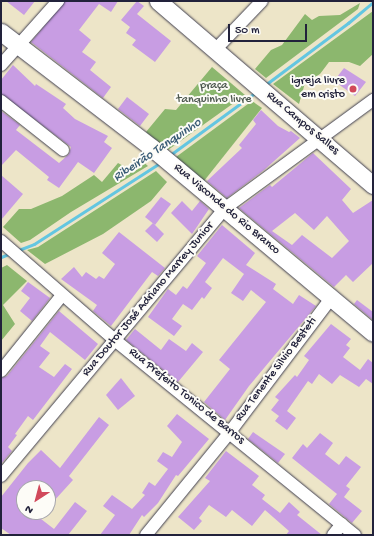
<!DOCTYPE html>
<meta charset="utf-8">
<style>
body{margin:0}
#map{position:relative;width:374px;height:536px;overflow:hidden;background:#ede5c8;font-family:"Gochi Hand",sans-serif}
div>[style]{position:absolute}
.forest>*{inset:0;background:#8cb76e}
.stream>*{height:3px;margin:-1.5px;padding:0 1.5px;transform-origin:1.5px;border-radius:1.5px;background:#63c6e1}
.building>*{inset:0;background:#c89de3}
.roads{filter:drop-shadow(0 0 1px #403f50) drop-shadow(0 0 1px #403f50)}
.street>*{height:12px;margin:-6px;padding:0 6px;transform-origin:6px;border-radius:6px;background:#fff}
.secondary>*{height:17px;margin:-8.5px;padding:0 8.5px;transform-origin:8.5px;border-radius:8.5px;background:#fff}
.dots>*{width:11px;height:11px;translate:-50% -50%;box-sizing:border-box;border:2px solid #fdfcf7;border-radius:50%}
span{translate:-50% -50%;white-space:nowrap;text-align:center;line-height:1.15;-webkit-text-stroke:4px #fdfcf7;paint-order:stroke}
.poi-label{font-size:12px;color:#22223b}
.right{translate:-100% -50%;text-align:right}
.park-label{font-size:12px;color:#4d584f}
.street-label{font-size:12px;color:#22223b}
.water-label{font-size:13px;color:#395b75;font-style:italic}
.frame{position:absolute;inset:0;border:2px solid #22223b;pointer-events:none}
.north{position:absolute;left:16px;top:480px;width:40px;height:40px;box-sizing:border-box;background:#fdfcf7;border:1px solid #a5a5ac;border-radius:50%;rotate:216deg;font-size:11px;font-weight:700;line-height:16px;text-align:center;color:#22223b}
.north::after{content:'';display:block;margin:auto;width:14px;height:18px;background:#d1495b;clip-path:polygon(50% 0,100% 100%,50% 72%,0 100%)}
.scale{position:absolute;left:228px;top:24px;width:79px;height:18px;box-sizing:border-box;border:2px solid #22223b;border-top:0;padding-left:5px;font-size:12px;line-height:14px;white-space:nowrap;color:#22223b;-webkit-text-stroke:3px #fdfcf7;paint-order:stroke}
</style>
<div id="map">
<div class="forest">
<i style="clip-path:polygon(360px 3px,358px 9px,266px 78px,255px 69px,271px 50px,282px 45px,305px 14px,312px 20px,319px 16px,340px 15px)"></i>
<i style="clip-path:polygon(373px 11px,373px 54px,360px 66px,349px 62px,329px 62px,320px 74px,305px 83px,299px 104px,273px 84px)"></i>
<i style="clip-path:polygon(212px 67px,245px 95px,168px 150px,146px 132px,165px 109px,176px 110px)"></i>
<i style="clip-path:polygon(252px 101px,262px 108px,204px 181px,176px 157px)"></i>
<i style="clip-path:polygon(141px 160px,148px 166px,71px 212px,30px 240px,21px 243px,3px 227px,19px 209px,31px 209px,62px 196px,94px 175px,102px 182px,118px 163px,132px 171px)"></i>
<i style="clip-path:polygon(156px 171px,167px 182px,151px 201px,103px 234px,45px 264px,27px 250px,38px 247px)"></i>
<i style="clip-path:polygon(7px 265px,27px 281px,3px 305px,15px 324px,1px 341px,1px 268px)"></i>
</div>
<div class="stream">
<i style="left:265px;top:85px;width:104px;rotate:-36.8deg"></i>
<i style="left:348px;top:23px;width:33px;rotate:-40deg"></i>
<i style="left:170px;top:155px;width:107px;rotate:-36.2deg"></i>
<i style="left:16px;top:251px;width:19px;rotate:-21deg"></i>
<i style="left:34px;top:244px;width:151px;rotate:-32.8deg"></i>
<i style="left:1px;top:257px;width:11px;rotate:-22deg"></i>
</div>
<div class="building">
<i style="clip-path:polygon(6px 1px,35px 1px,24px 15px)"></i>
<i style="clip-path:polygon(65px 1px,118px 1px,111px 12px,99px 4px,79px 30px,91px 40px,82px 52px,96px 62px,90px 70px,111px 87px,103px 98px,31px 42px)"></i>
<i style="clip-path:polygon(137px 1px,144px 6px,137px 14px,171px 41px,155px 62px,132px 45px,136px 40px,126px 33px,130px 27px,121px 20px)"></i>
<i style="clip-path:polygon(13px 65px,35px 86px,36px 84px,66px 104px,63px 108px,75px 119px,108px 136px,104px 142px,112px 148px,94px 173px,78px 162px,59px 188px,47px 180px,49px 177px,16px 150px,1px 166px,1px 111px,20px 125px,16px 130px,59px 163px,69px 154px,71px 147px,1px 94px,1px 80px)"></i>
<i style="clip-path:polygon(344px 68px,366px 82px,355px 96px,334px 81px)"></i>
<i style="clip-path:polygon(127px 97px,149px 114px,140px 126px,118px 109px)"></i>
<i style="clip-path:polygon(261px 110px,278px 126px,289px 132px,291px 131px,300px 138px,264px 170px,227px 198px,207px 181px,242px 148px,239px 145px,256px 124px,253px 120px)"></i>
<i style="clip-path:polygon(evenodd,313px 153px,351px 189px,342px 200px,353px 213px,373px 200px,373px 263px,353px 282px,346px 275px,334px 287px,239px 208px,270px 185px,272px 187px,313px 153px,295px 213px,314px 230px,327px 216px,349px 241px,332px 258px,302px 235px,292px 245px,272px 231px,295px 213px)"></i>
<i style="clip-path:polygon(1px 175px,23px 194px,1px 220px)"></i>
<i style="clip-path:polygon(161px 197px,171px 204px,155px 225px,145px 217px)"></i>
<i style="clip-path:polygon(182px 201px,192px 211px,200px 201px,209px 209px,192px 234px,171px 213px)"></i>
<i style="clip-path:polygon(153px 223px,164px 234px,157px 242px,145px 231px)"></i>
<i style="clip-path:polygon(222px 225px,255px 253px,246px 265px,276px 284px,273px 289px,293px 304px,299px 295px,316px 306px,249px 386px,225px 420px,204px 402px,230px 369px,219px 360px,266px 302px,251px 290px,243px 301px,231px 293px,244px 274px,223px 258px,205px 282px,212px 288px,204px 299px,202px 297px,192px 310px,183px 304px,172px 319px,182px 326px,174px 336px,148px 317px,168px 289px,176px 295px,183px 286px,187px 289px,206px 263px,197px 256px)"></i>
<i style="clip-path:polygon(119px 232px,165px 268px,158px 276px,152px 272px,111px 326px,93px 311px,97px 305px,61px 279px,74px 267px,82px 277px,86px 272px,96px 279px,99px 276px,104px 279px,115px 264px,102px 253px)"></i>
<i style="clip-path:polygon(28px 282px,50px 298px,32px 321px,20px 311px,30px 298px,21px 291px)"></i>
<i style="clip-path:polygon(357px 300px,373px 312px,373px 320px,354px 304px)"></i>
<i style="clip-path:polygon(59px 311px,98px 344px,85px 360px,50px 332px,40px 346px,50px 353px,39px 367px,54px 377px,65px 364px,72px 369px,33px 420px,28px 416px,15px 434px,17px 435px,8px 447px,12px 451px,1px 464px,1px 378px,7px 376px)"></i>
<i style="clip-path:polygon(331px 324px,351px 339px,346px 345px,350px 348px,343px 357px,360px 370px,368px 359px,373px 363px,373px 384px,366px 379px,359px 387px,340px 375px,332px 384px,319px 374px,312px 384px,308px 381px,287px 411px,296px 418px,287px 430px,275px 421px,279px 416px,271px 410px,279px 400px,275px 397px,295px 375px,297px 377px,309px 360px,304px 356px)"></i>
<i style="clip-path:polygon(135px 329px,161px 350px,169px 339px,186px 351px,192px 343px,203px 352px,178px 382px,126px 340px)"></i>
<i style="clip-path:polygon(121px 378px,135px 396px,118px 410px,106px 395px)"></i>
<i style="clip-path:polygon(177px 414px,209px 439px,178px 476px,176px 475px,158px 503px,144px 517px,142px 515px,129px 535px,100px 535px,115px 515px,103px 506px,112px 495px,132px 509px,145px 495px,142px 493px,149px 482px,155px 486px,168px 469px,157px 461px,163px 452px,172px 457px,182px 442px,167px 426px)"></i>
<i style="clip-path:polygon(99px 417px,109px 425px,69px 476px,73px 480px,53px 502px,48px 498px,48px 488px,24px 488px,24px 512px,32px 512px,54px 529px,75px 502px,87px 511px,68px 535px,11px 535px,1px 528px,1px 497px,28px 463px,41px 450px,60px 468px)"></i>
<i style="clip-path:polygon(253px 432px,285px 454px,278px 463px,248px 439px)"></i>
<i style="clip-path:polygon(320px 433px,333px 443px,325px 454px,339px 465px,346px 456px,361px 467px,346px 486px,350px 489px,344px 497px,362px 511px,352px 523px,329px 504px,337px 494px,292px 458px,303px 444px,307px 448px)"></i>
<i style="clip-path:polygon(226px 451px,259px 476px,252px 485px,265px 495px,262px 499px,280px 513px,289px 502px,300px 512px,297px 515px,322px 535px,286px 535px,289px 531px,265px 510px,252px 526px,232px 510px,226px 517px,209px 505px,199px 518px,202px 521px,194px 530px,178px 517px,210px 481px,205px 478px)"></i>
</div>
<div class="roads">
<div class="street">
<i style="left:214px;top:51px;width:69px;rotate:-46.2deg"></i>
<i style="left:1px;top:65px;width:86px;rotate:-48.3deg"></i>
<i style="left:1px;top:101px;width:79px;rotate:38.3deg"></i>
<i style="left:1px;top:241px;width:152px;rotate:41deg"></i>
<i style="left:116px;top:341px;width:308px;rotate:39.1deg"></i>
<i style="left:1px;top:371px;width:97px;rotate:-51.2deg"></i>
<i style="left:1px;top:476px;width:348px;rotate:-50.1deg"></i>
<i style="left:224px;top:209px;width:185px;rotate:-36.2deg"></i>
<i style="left:146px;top:535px;width:133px;rotate:-50.8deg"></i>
<i style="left:230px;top:432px;width:169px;rotate:-52.9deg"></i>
<i style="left:333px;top:535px;width:14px;rotate:-51deg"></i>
</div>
<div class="secondary">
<i style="left:158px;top:1px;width:283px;rotate:40.6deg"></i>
<i style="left:1px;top:32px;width:190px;rotate:37.5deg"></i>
<i style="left:152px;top:148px;width:288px;rotate:39.9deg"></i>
</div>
</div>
<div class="dots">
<i style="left:353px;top:89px;background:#d1495b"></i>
</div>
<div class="poi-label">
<span class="right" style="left:345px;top:89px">igreja livre<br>em cristo</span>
</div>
<div class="park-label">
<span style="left:214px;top:94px">praça<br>tanquinho livre</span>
</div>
<div class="street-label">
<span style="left:302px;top:124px;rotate:40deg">Rua Campos Salles</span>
<span style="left:226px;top:210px;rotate:40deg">Rua Visconde do Rio Branco</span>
<span style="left:149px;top:300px;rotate:-50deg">Rua Doutor José Adriano Marrey Junior</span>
<span style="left:277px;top:370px;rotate:-53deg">Rua Tenente Silvio Besteti</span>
<span style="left:186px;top:397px;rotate:39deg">Rua Prefeito Tonico de Barros</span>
</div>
<div class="water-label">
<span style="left:158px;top:151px;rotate:-34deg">Ribeirão Tanquinho</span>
</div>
<div class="frame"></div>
<div class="north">N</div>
<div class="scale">50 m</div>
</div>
